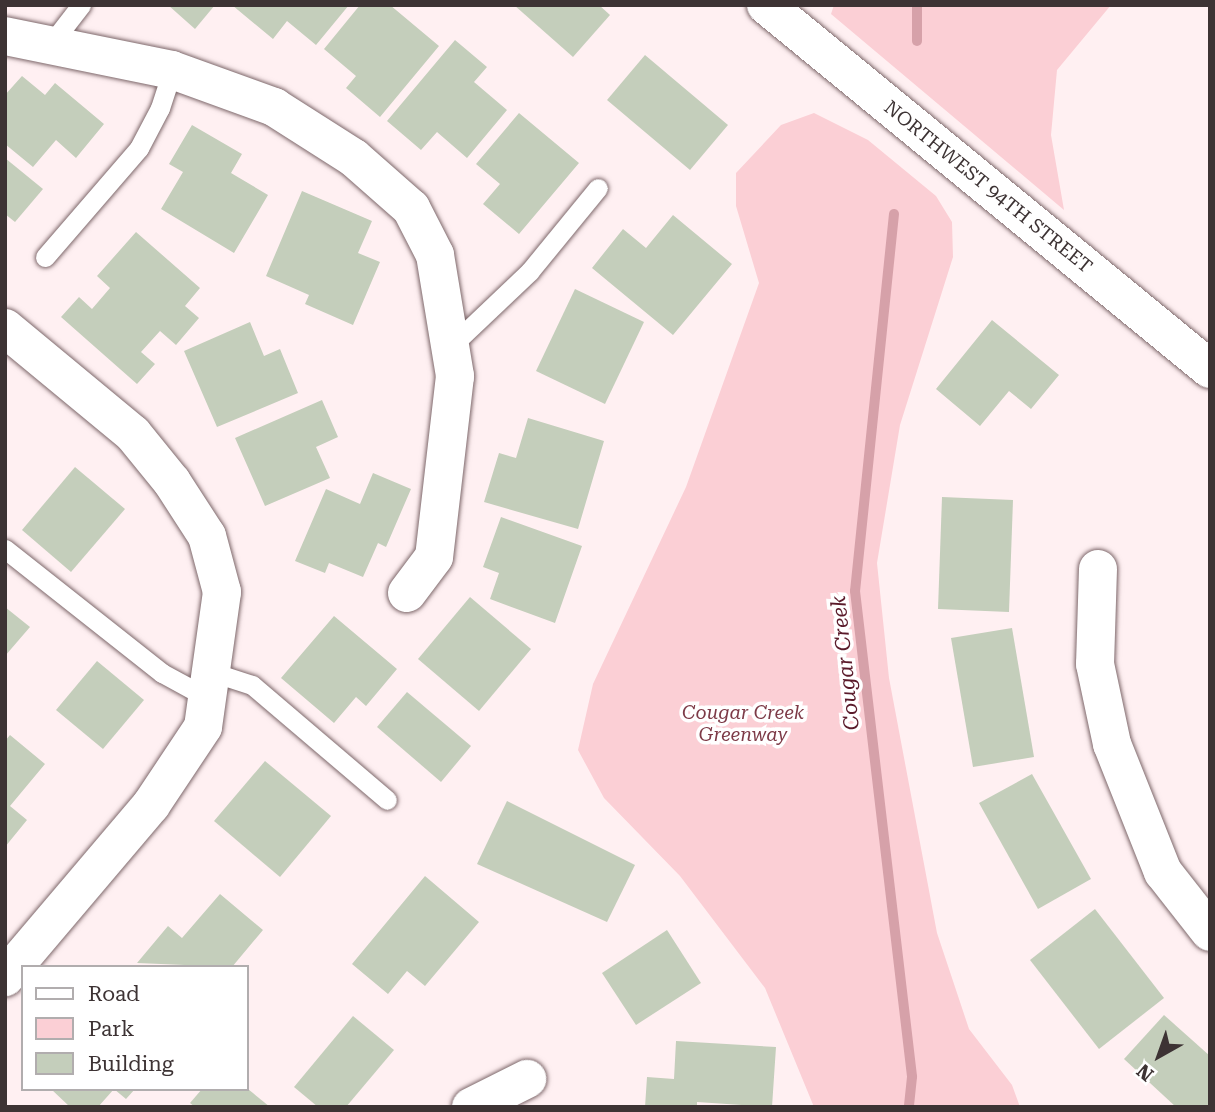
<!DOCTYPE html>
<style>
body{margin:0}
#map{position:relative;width:1215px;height:1112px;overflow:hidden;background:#fff0f2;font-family:"Roboto Serif",serif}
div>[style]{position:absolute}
.green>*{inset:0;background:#fbcfd5}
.stream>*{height:10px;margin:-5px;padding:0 5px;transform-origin:5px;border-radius:5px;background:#d6a1a9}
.building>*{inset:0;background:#c4cebb}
.roads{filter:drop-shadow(0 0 2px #7e686b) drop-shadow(0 0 2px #7e686b)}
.lane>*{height:19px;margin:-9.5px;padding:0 9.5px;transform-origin:9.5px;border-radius:9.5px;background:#fff}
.street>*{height:38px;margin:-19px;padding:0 19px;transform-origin:19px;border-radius:19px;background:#fff}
.secondary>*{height:38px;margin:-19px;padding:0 19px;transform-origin:19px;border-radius:19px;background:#fff}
span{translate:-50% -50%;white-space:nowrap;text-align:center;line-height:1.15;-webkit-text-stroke:7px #fff;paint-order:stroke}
.street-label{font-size:19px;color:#3d3334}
.park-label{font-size:19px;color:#7d3a47;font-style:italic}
.water-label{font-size:21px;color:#5a1a2a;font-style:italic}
.frame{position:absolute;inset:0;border:7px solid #3d3334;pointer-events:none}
.legend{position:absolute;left:21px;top:965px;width:228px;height:126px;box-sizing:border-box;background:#fff;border:2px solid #b1adae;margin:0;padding:9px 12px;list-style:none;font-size:21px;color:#3d3334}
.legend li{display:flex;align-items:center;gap:14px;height:35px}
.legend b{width:35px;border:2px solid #b1adae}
.north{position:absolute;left:1124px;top:1021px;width:70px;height:70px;-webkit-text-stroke:5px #fff;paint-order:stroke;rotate:220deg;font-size:19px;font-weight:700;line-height:28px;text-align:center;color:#3d3334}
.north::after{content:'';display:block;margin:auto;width:24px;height:32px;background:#3d3334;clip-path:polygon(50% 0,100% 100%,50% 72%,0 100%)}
</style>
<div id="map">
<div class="green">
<i style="clip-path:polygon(834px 5px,1111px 5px,1057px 70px,1051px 135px,1064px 210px,831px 14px)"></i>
<i style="clip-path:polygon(814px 113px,868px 140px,936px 196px,952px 222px,953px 257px,900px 425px,877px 563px,889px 678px,937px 933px,969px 1029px,1012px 1085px,1020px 1107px,814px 1107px,765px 988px,680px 876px,604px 798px,578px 750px,593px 684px,686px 487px,759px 283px,736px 206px,736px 173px,781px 125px)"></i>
</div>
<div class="stream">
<i style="left:917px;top:5px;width:36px;rotate:90deg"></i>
<i style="left:894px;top:214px;width:379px;rotate:95.9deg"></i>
<i style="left:855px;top:591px;width:489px;rotate:83.3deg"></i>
<i style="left:912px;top:1077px;width:30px;rotate:96deg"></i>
</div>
<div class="building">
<i style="clip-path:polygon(168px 5px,215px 5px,195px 29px)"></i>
<i style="clip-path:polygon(232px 5px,349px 5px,316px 45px,287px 21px,273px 39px)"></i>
<i style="clip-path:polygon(360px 5px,390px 5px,439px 46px,380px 117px,346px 88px,356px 76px,324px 49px)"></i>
<i style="clip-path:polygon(514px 5px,599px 5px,610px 15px,573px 57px)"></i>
<i style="clip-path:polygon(455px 40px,487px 67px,474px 82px,507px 110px,467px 158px,437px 132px,421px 150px,387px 121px)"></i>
<i style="clip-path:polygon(645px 55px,728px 125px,690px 170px,607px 100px)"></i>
<i style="clip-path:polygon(22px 76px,45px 95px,55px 83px,104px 124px,76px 158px,56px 140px,33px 167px,5px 144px,5px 95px)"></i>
<i style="clip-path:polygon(519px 113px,579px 163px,519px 234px,483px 204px,500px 184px,476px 164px)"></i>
<i style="clip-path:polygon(192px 125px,242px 154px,231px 173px,268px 195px,234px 253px,161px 209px,183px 172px,169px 164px)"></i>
<i style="clip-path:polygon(5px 158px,43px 189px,15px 222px,5px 214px)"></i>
<i style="clip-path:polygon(302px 191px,372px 221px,358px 253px,380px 262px,353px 325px,305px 304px,309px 295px,266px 276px)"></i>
<i style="clip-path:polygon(673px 215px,732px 264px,673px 335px,592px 268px,623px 229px,646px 248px)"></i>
<i style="clip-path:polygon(136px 232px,200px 288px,185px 306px,199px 318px,176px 345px,160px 331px,141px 352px,155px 364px,137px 384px,61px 317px,79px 297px,92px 309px,110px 288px,97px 276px)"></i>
<i style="clip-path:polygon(575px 289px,644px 322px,605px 404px,536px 371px)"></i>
<i style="clip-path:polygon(992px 320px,1059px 375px,1031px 409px,1009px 391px,980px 426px,936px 389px)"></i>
<i style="clip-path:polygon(250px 322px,264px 356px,280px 349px,298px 393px,217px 427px,184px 351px)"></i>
<i style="clip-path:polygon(322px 400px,338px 437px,316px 447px,330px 478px,265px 506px,235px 438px)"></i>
<i style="clip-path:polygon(528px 418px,604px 441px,578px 529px,484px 502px,499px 453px,516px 458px)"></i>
<i style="clip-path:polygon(75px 467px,125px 509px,71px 572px,22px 530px)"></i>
<i style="clip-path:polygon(373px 473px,411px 489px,386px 547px,378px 543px,363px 577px,329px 563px,325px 573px,295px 561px,326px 489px,360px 504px)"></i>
<i style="clip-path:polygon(942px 497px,1013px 500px,1009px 612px,938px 609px)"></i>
<i style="clip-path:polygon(501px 517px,582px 546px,555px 623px,490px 599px,499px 573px,483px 567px)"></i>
<i style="clip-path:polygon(470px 597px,531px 649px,479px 711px,418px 659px)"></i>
<i style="clip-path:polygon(5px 607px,30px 627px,5px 656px)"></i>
<i style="clip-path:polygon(334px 616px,397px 669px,366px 706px,356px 697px,334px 723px,281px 678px)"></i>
<i style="clip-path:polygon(1012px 628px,1034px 757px,973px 767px,951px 638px)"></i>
<i style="clip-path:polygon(97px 661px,144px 700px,103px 749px,56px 710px)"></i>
<i style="clip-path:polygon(407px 692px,471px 746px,441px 782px,377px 727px)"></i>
<i style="clip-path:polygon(10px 735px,45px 764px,10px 806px,27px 820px,5px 847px,5px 741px)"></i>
<i style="clip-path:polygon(265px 761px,331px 816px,280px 877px,214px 821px)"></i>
<i style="clip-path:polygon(1032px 774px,1091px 879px,1038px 909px,979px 803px)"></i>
<i style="clip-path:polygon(507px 801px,635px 865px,607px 922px,477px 864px)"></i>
<i style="clip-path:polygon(425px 876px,479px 922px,425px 986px,407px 971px,388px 994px,352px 964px)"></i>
<i style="clip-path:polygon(220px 894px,263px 930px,232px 967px,137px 963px,168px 926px,182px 938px)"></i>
<i style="clip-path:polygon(1095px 909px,1164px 998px,1099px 1049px,1030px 960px)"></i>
<i style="clip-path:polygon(667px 930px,701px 983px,636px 1025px,602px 973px)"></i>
<i style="clip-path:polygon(1164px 1015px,1210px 1056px,1210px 1107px,1176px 1107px,1124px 1059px)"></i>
<i style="clip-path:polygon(353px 1016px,394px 1050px,346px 1107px,318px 1107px,294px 1087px)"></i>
<i style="clip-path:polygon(676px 1041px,776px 1047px,772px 1107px,697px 1102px,697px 1107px,645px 1107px,647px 1077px,674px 1079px)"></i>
<i style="clip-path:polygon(51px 1089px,135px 1089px,126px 1099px,114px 1089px,98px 1107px,70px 1107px)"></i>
<i style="clip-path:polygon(202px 1089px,248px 1089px,270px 1107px,195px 1107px,190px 1103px)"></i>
</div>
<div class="roads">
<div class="lane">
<i style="left:50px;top:45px;width:51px;rotate:-52.2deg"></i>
<i style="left:45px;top:257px;width:144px;rotate:-49.2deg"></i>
<i style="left:139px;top:148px;width:45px;rotate:-62.3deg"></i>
<i style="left:160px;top:108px;width:40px;rotate:-72deg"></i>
<i style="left:450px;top:347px;width:110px;rotate:-43.5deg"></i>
<i style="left:530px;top:271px;width:107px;rotate:-50.7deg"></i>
<i style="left:5px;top:549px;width:200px;rotate:38.3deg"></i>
<i style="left:162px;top:673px;width:52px;rotate:28.5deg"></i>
<i style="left:212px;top:672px;width:42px;rotate:18deg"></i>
<i style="left:252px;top:685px;width:177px;rotate:40.4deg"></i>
</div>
<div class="street">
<i style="left:5px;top:36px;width:170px;rotate:11.5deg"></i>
<i style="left:172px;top:70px;width:109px;rotate:19.9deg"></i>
<i style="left:274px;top:107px;width:95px;rotate:32.5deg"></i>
<i style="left:354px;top:158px;width:76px;rotate:41.3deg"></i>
<i style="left:411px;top:208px;width:53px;rotate:62.9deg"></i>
<i style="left:435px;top:255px;width:123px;rotate:80.6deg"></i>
<i style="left:455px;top:376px;width:182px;rotate:96.6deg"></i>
<i style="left:434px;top:557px;width:45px;rotate:126.9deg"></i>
<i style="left:5px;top:328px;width:166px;rotate:39.6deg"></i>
<i style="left:133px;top:434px;width:62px;rotate:50.9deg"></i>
<i style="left:172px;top:482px;width:64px;rotate:57.1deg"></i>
<i style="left:207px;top:536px;width:58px;rotate:75deg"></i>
<i style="left:222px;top:592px;width:136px;rotate:98deg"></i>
<i style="left:203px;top:727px;width:94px;rotate:123.7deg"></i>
<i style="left:151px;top:805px;width:226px;rotate:130.3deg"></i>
<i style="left:1098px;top:569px;width:95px;rotate:91.8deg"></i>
<i style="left:1095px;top:664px;width:82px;rotate:78deg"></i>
<i style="left:1112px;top:744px;width:138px;rotate:68.3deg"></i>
<i style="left:1163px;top:872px;width:76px;rotate:51.9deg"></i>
<i style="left:471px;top:1107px;width:63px;rotate:-26.6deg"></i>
</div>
<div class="secondary">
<i style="left:766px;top:5px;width:574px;rotate:39.35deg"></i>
</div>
</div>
<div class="street-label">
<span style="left:988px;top:187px;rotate:39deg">NORTHWEST 94TH STREET</span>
</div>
<div class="park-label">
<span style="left:743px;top:724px">Cougar Creek<br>Greenway</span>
</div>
<div class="water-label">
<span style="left:845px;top:663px;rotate:-96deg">Cougar Creek</span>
</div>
<div class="frame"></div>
<ul class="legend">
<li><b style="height:9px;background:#fff"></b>Road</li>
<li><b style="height:19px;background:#fbcfd5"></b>Park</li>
<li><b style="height:19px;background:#c4cebb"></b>Building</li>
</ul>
<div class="north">N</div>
</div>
